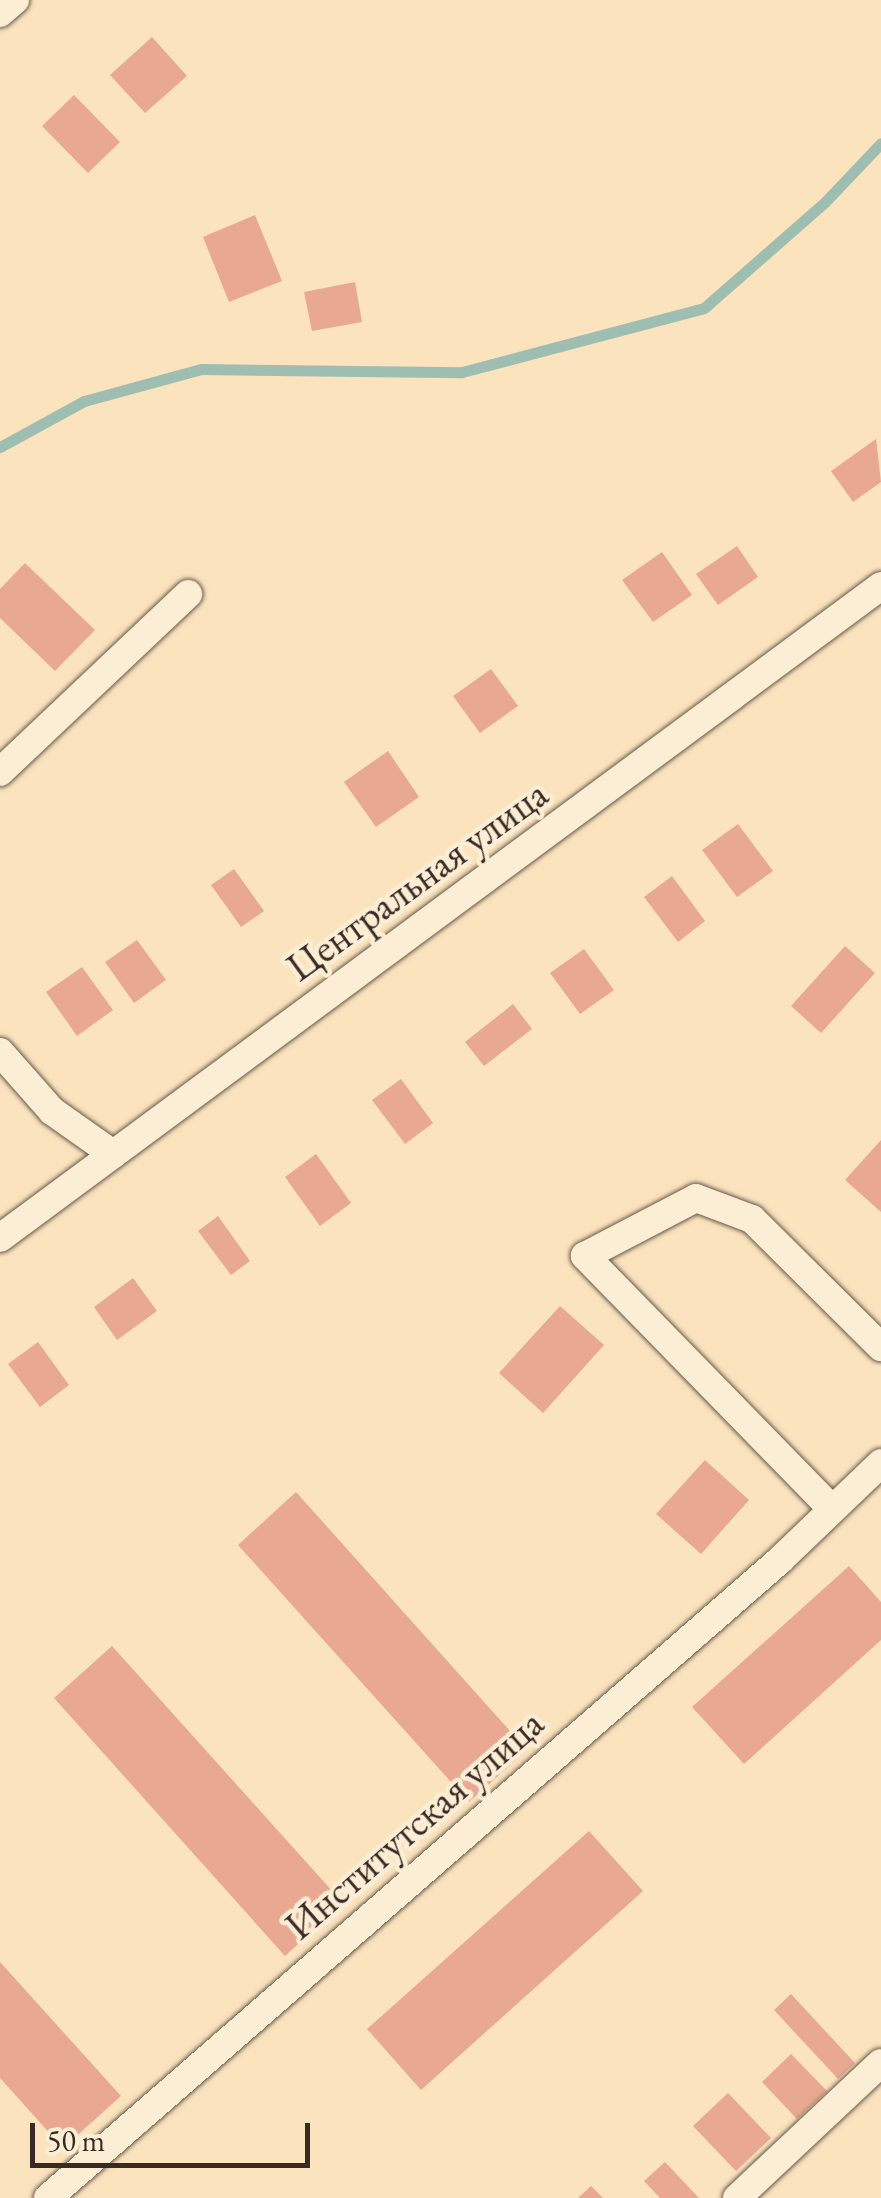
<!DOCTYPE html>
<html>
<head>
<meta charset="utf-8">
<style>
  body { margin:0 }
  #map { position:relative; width:881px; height:2198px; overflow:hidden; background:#fbe3be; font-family:"EB Garamond",serif }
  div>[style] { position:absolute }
  .stream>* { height:11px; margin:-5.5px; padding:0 5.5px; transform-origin:5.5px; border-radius:5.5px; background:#9fbeb2 }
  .building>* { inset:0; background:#e9a892 }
  .roads { filter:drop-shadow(0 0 2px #69584a) drop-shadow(0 0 2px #69584a) }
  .minor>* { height:28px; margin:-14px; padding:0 14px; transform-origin:14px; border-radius:14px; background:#fcedd5 }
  span { translate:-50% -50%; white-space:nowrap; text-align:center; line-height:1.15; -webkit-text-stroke:9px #fcedd5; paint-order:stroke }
  .street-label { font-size:40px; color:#382924 }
  .scale { position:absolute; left:30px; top:2123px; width:280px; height:45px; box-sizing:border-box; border:5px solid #382924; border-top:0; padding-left:12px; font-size:30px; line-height:35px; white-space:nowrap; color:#382924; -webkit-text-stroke:8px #fcedd5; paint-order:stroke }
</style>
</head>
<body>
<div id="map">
  <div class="stream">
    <div style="left:0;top:447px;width:96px;rotate:-28.7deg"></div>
    <div style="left:84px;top:401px;width:121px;rotate:-15.3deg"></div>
    <div style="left:201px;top:369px;width:261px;rotate:0.7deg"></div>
    <div style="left:462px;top:372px;width:250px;rotate:-14.8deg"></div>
    <div style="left:704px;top:308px;width:161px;rotate:-41.2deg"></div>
    <div style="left:825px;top:202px;width:81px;rotate:-46.5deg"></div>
  </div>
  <div class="building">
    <div style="clip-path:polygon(152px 37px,187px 76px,145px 113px,110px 75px)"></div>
    <div style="clip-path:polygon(74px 95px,120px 142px,88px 173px,42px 126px)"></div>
    <div style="clip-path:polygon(255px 215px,282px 281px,229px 302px,203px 237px)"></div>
    <div style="clip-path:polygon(355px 282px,362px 322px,312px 331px,304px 292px)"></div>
    <div style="clip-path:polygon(876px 439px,881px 482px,853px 502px,831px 471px)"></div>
    <div style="clip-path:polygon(737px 546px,758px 577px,718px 605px,696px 574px)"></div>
    <div style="clip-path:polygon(662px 552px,692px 595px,653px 622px,622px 580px)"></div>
    <div style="clip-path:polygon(25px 563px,95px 630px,55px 671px,0 618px,0 589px)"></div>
    <div style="clip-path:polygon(491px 669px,518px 706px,480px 733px,453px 696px)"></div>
    <div style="clip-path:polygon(388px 751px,419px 797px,376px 827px,344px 782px)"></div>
    <div style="clip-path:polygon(738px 824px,773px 871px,737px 897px,702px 850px)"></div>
    <div style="clip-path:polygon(234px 869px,264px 911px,241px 927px,211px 885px)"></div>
    <div style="clip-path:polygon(672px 876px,705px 921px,678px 942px,644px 897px)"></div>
    <div style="clip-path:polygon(137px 940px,166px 980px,134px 1003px,105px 962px)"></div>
    <div style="clip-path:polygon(845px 946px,875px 973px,821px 1033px,791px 1006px)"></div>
    <div style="clip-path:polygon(584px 949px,614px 990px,580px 1014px,550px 973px)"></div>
    <div style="clip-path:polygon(82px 967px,113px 1010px,77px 1036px,46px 992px)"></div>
    <div style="clip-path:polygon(513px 1004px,532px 1029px,484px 1066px,465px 1042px)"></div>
    <div style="clip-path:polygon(401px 1079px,433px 1123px,405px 1144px,372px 1100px)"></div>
    <div style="clip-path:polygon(881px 1140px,881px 1212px,845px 1180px)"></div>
    <div style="clip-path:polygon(316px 1154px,351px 1203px,320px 1226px,285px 1177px)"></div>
    <div style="clip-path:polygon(218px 1216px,250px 1261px,231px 1275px,198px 1231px)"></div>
    <div style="clip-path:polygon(133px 1278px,157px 1311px,117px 1340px,94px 1307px)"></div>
    <div style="clip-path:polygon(560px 1306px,604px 1345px,543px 1413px,499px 1373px)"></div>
    <div style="clip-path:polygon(38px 1342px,69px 1385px,40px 1407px,8px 1364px)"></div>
    <div style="clip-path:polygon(705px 1460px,749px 1500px,701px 1554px,656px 1514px)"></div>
    <div style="clip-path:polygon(296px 1492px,527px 1750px,469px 1802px,238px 1545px)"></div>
    <div style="clip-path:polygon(849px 1566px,881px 1602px,881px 1640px,744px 1764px,692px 1707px)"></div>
    <div style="clip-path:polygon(112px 1646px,343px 1903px,285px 1956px,54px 1698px)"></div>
    <div style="clip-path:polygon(589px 1831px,643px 1891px,421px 2090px,367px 2029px)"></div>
    <div style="clip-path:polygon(0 1962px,121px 2096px,63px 2148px,0 2078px)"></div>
    <div style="clip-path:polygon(791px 1994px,855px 2063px,838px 2079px,774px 2010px)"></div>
    <div style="clip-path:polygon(791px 2054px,827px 2091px,797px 2119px,762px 2082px)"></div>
    <div style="clip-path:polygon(728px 2093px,771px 2138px,736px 2171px,693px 2126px)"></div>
    <div style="clip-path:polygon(665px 2162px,699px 2198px,660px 2198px,644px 2181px)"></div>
    <div style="clip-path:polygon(591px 2186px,603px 2198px,578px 2198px)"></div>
  </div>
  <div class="roads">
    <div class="minor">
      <div style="left:0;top:13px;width:20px;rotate:-41deg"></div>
      <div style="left:0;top:772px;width:259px;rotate:-43.4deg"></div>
      <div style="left:0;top:1052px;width:79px;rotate:48.6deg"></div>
      <div style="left:52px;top:1111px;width:75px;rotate:35.2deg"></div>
      <div style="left:0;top:1238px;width:1096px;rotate:-36.5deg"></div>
      <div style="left:832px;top:1509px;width:354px;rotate:-134.3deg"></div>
      <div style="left:585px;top:1256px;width:125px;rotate:-27.6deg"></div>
      <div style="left:696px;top:1198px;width:60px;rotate:20.6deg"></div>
      <div style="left:752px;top:1219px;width:182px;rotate:44.8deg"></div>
      <div style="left:48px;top:2198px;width:971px;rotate:-41.07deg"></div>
      <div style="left:780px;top:1560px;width:140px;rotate:-43.8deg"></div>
      <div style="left:737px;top:2198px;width:197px;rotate:-43.2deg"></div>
    </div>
  </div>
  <div class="street-label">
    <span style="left:417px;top:880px;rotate:-36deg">Центральная улица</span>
    <span style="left:414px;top:1824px;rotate:-41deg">Институтская улица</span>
  </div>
  <div class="scale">50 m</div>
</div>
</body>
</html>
